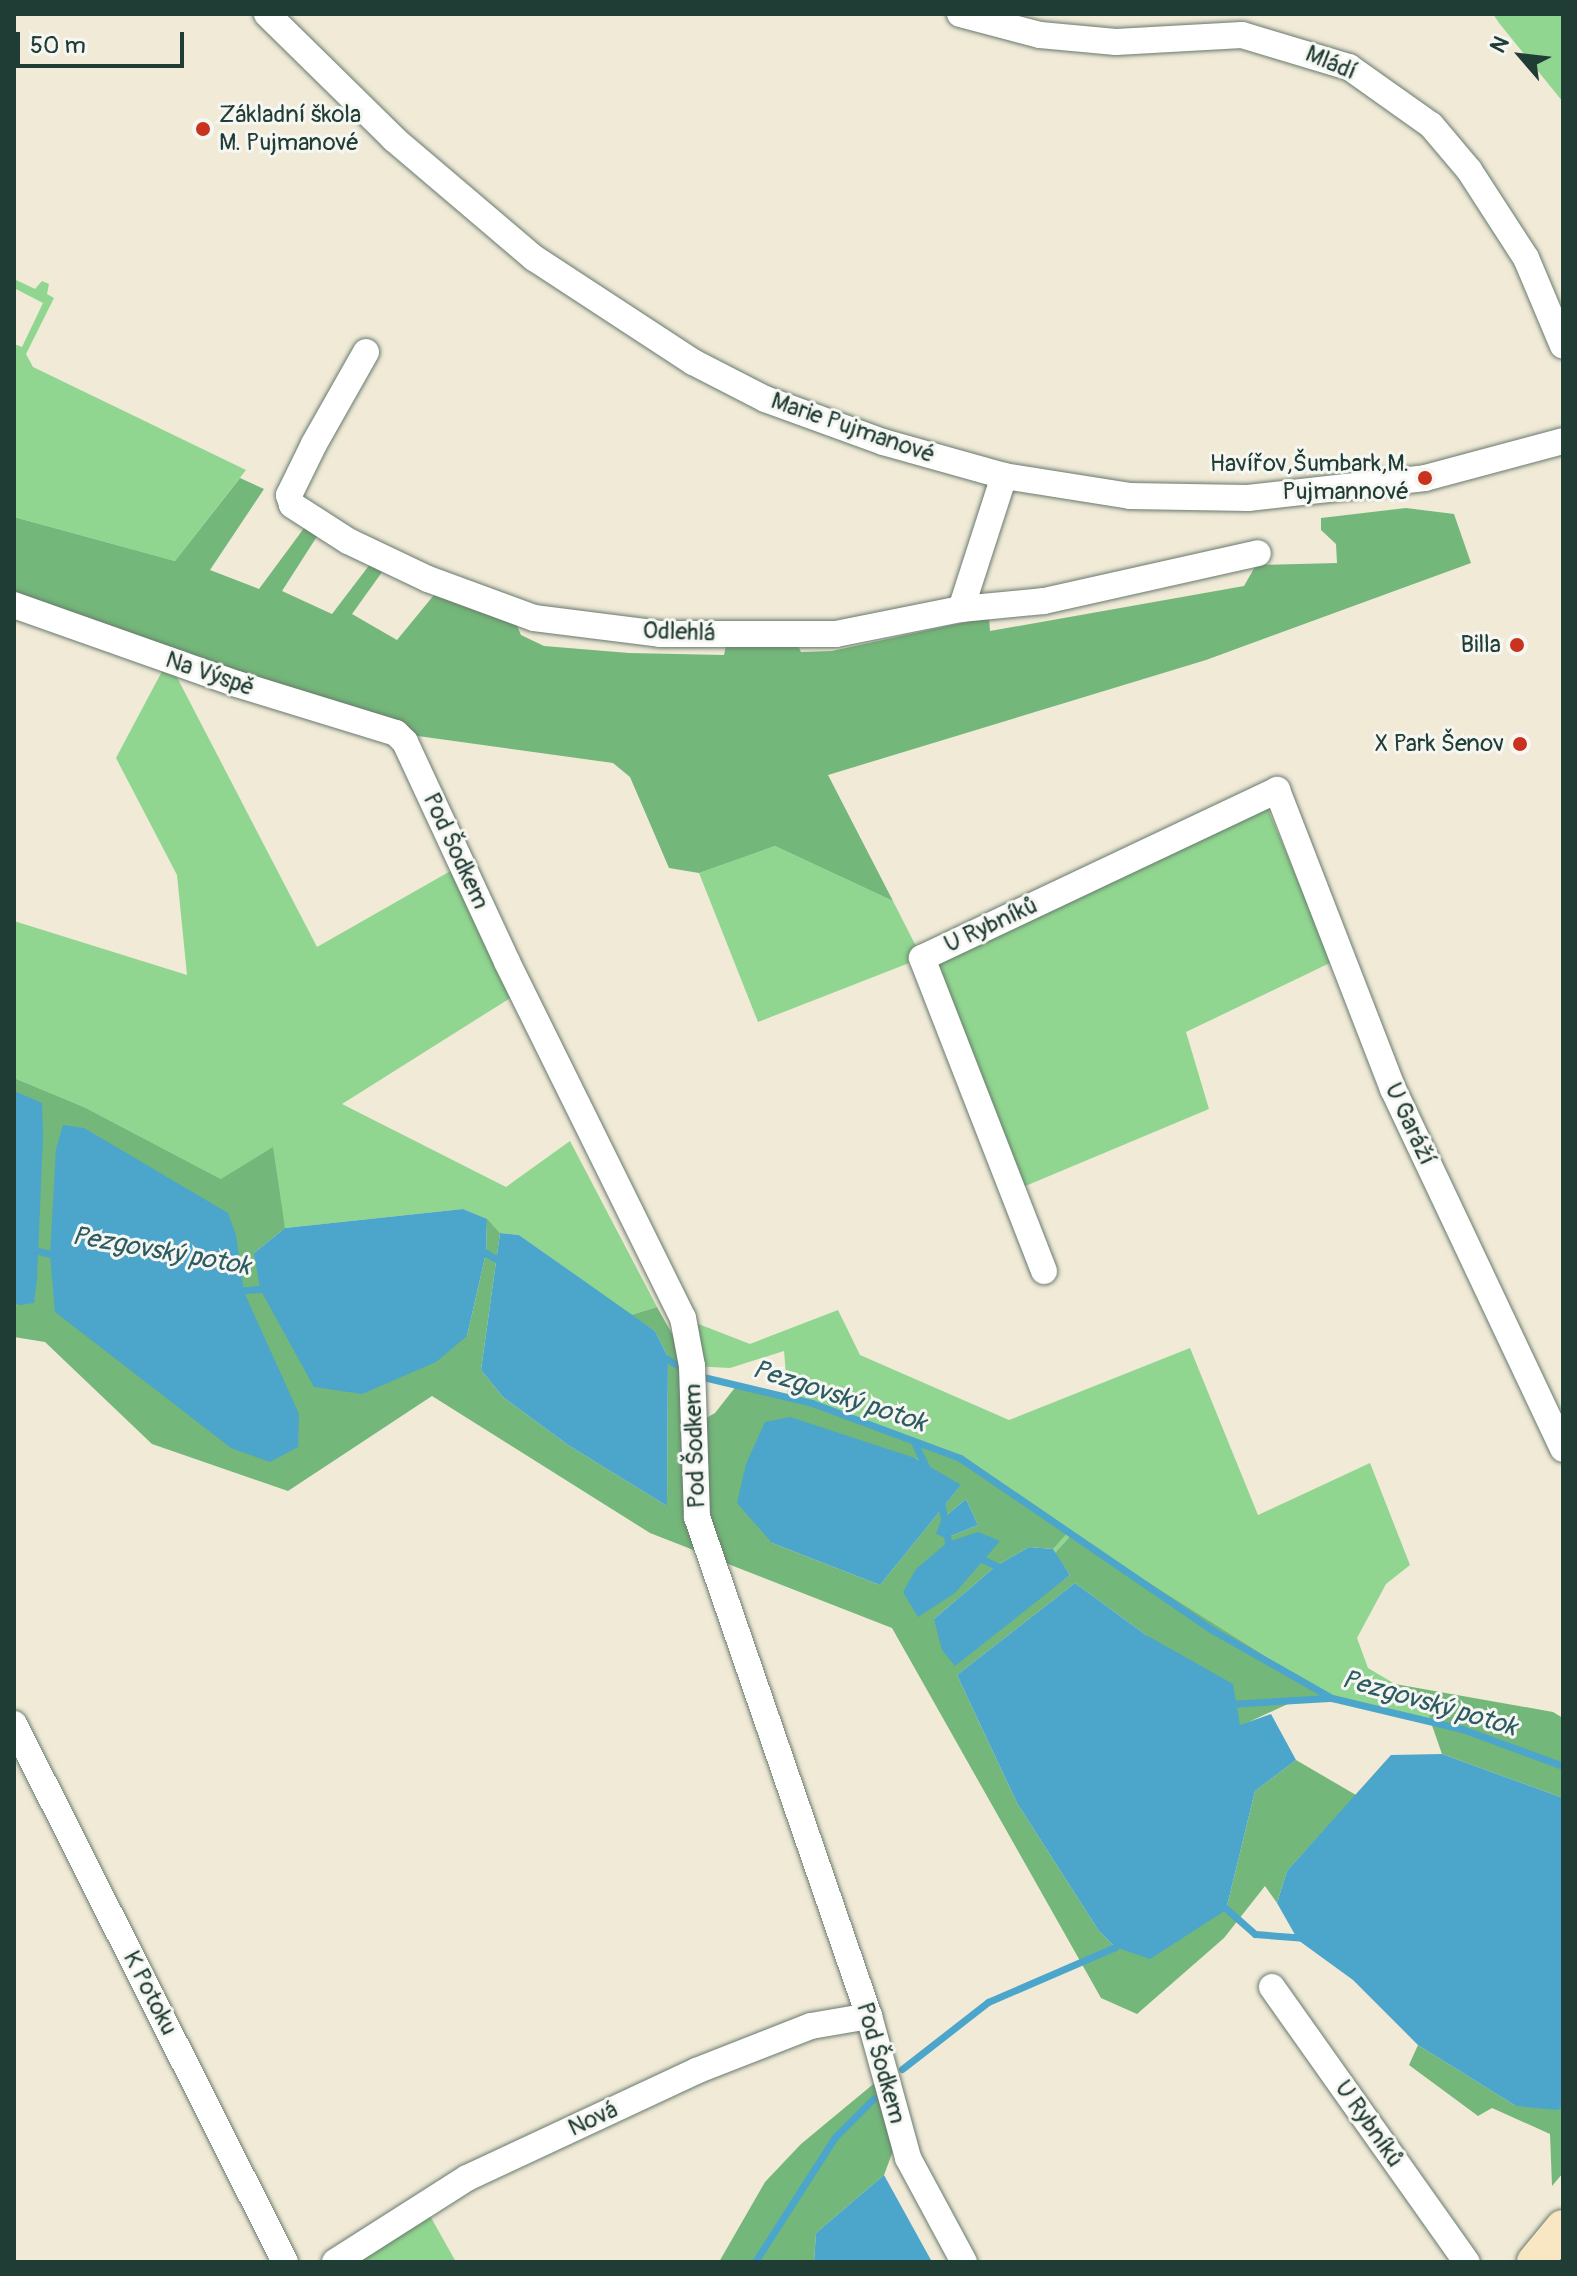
<!DOCTYPE html>
<html>
<head>
<meta charset="utf-8">
<style>
  body { margin:0 }
  #map { position:relative; width:1577px; height:2276px; overflow:hidden; background:#f0ead7; font-family:Pangolin,sans-serif }
  div>[style] { position:absolute }
  .green>* { inset:0; background:#90d690 }
  .forest>* { inset:0; background:#74b77a }
  .water>* { inset:0; background:#4ca5ca }
  .stream>* { height:7px; margin:-3.5px; padding:0 3.5px; transform-origin:3.5px; border-radius:3.5px; background:#4ca5ca }
  .roads { filter:drop-shadow(0 0 2px #687a6d) drop-shadow(0 0 2px #687a6d) }
  .minor>* { height:26px; margin:-13px; padding:0 13px; transform-origin:13px; border-radius:13px; background:#fff }
  .secondary>* { height:36px; margin:-18px; padding:0 18px; transform-origin:18px; border-radius:18px; background:#f9e7c3 }
  .dots>* { width:22px; height:22px; translate:-50% -50%; box-sizing:border-box; border:4px solid #f6f6f2; border-radius:50% }
  span { translate:-50% -50%; white-space:nowrap; text-align:center; line-height:1.15; -webkit-text-stroke:6px #f6f6f2; paint-order:stroke }
  .street-label { font-size:24px; color:#1f3d34 }
  .poi-label { font-size:24px; color:#1f3d34 }
  .left { translate:0 -50%; text-align:left }
  .right { translate:-100% -50%; text-align:right }
  .water-label { font-size:26px; color:#2c5c61; font-style:italic }
  .frame { position:absolute; inset:0; border:16px solid #1f3d34; pointer-events:none }
  .north { position:absolute; left:1481px; top:16px; width:80px; height:80px; -webkit-text-stroke:6px #f6f6f2; paint-order:stroke; rotate:298deg; font-size:22px; font-weight:700; line-height:32px; text-align:center; color:#1f3d34 }
  .north::after { content:''; display:block; margin:auto; width:28px; height:36px; background:#1f3d34; clip-path:polygon(50% 0,100% 100%,50% 72%,0 100%) }
  .scale { position:absolute; left:16px; top:32px; width:168px; height:36px; box-sizing:border-box; border:4px solid #1f3d34; border-top:0; padding-left:10px; font-size:24px; line-height:28px; white-space:nowrap; color:#1f3d34; -webkit-text-stroke:6px #f6f6f2; paint-order:stroke }
</style>
</head>
<body>
<div id="map">
  <div class="green">
    <div style="clip-path:polygon(1493px 14px,1563px 14px,1563px 102px,1499px 23px)"></div>
    <div style="clip-path:polygon(14px 279px,35px 289px,42px 281px,49px 284px,47px 294px,54px 298px,26px 354px,33px 367px,246px 470px,175px 561px,14px 517px,14px 344px,22px 347px,43px 303px,14px 288px)"></div>
    <div style="clip-path:polygon(168px 660px,317px 947px,461px 865px,523px 990px,342px 1104px,506px 1187px,570px 1141px,657px 1307px,631px 1315px,519px 1235px,500px 1233px,486px 1219px,463px 1209px,285px 1228px,279px 1201px,221px 1179px,84px 1107px,14px 1078px,14px 921px,187px 975px,177px 875px,116px 758px)"></div>
    <div style="clip-path:polygon(1267px 807px,1332px 962px,1186px 1032px,1209px 1109px,1023px 1187px,933px 963px)"></div>
    <div style="clip-path:polygon(775px 846px,893px 901px,922px 958px,758px 1022px,699px 873px)"></div>
    <div style="clip-path:polygon(838px 1310px,860px 1355px,1009px 1420px,1190px 1348px,1258px 1515px,1370px 1463px,1410px 1565px,1386px 1584px,1357px 1638px,1368px 1668px,1395px 1684px,1428px 1714px,1430px 1722px,1332px 1698px,1072px 1534px,1055px 1553px,1053px 1549px,1067px 1531px,960px 1458px,788px 1397px,784px 1351px,730px 1368px,692px 1366px,683px 1318px,750px 1344px)"></div>
    <div style="clip-path:polygon(429px 2214px,456px 2262px,353px 2262px)"></div>
  </div>
  <div class="forest">
    <div style="clip-path:polygon(240px 478px,264px 489px,210px 570px,259px 589px,310px 520px,323px 527px,282px 591px,332px 614px,377px 555px,390px 561px,352px 614px,397px 640px,434px 595px,515px 621px,521px 635px,544px 646px,629px 653px,724px 655px,727px 640px,794px 637px,801px 652px,832px 651px,989px 617px,990px 631px,1244px 586px,1256px 565px,1337px 563px,1336px 544px,1321px 530px,1321px 518px,1406px 508px,1454px 514px,1471px 563px,1206px 660px,828px 775px,893px 901px,775px 846px,699px 873px,669px 868px,630px 777px,613px 763px,396px 733px,14px 605px,14px 517px,175px 561px)"></div>
    <div style="clip-path:polygon(14px 1078px,84px 1107px,221px 1179px,273px 1147px,285px 1228px,254px 1253px,467px 1336px,486px 1253px,487px 1219px,500px 1233px,481px 1370px,503px 1397px,568px 1445px,667px 1506px,668px 1357px,655px 1331px,631px 1315px,657px 1307px,680px 1348px,696px 1551px,650px 1533px,432px 1396px,288px 1491px,152px 1444px,45px 1342px,14px 1337px)"></div>
    <div style="clip-path:polygon(evenodd,737px 1385px,812px 1403px,960px 1458px,1068px 1532px,1053px 1549px,1029px 1547px,996px 1566px,934px 1619px,1011px 1619px,1070px 1575px,1055px 1553px,1072px 1534px,1332px 1698px,1290px 1703px,1240px 1726px,1146px 1635px,1075px 1583px,957px 1675px,1017px 1803px,1099px 1931px,1115px 1947px,1226px 1910px,1255px 1791px,1296px 1760px,1356px 1795px,1287px 1871px,1277px 1903px,1265px 1886px,1224px 1938px,1137px 2014px,1101px 1998px,892px 1628px,710px 1557px,694px 1425px,715px 1413px,737px 1385px,915px 1458px,960px 1486px,880px 1585px,772px 1543px,915px 1458px,737px 1385px,966px 1499px,978px 1525px,946px 1538px,941px 1520px,966px 1499px)"></div>
    <div style="clip-path:polygon(1395px 1684px,1553px 1712px,1563px 1718px,1563px 1798px,1442px 1754px,1428px 1714px)"></div>
    <div style="clip-path:polygon(1418px 2045px,1516px 2106px,1563px 2107px,1563px 2173px,1552px 2186px,1550px 2134px,1492px 2108px,1478px 2116px,1409px 2065px)"></div>
    <div style="clip-path:polygon(877px 2081px,893px 2151px,884px 2175px,816px 2233px,814px 2262px,719px 2262px,765px 2182px,801px 2144px)"></div>
  </div>
  <div class="water">
    <div style="clip-path:polygon(14px 1091px,42px 1103px,43px 1136px,37px 1279px,34px 1303px,20px 1305px,14px 1303px)"></div>
    <div style="clip-path:polygon(63px 1125px,84px 1128px,228px 1213px,236px 1235px,244px 1292px,299px 1414px,298px 1447px,270px 1462px,231px 1448px,55px 1312px,50px 1255px,56px 1149px)"></div>
    <div style="clip-path:polygon(463px 1209px,487px 1219px,486px 1253px,467px 1336px,436px 1362px,362px 1394px,314px 1387px,260px 1289px,254px 1253px,285px 1228px)"></div>
    <div style="clip-path:polygon(500px 1233px,519px 1235px,655px 1331px,668px 1357px,667px 1506px,568px 1445px,503px 1397px,481px 1370px)"></div>
    <div style="clip-path:polygon(790px 1417px,915px 1458px,961px 1485px,880px 1585px,772px 1543px,737px 1503px,746px 1464px,765px 1422px)"></div>
    <div style="clip-path:polygon(966px 1499px,978px 1525px,946px 1538px,936px 1534px,941px 1520px)"></div>
    <div style="clip-path:polygon(978px 1532px,1000px 1541px,955px 1593px,918px 1617px,903px 1592px,916px 1569px,948px 1542px)"></div>
    <div style="clip-path:polygon(1029px 1547px,1053px 1549px,1070px 1575px,955px 1666px,942px 1650px,934px 1619px,996px 1566px)"></div>
    <div style="clip-path:polygon(1075px 1583px,1146px 1635px,1233px 1684px,1240px 1725px,1271px 1714px,1296px 1760px,1255px 1791px,1226px 1910px,1150px 1959px,1115px 1947px,1099px 1931px,1017px 1803px,957px 1675px)"></div>
    <div style="clip-path:polygon(1442px 1754px,1563px 1798px,1563px 2107px,1557px 2110px,1516px 2106px,1418px 2045px,1353px 1980px,1298px 1940px,1277px 1903px,1287px 1871px,1391px 1755px)"></div>
    <div style="clip-path:polygon(884px 2175px,932px 2262px,814px 2262px,816px 2233px)"></div>
  </div>
  <div class="stream">
    <div style="left:14px;top:1245px;width:45px;rotate:14deg"></div>
    <div style="left:476px;top:1255px;width:10px;rotate:-11deg"></div>
    <div style="left:486px;top:1253px;width:17px;rotate:31deg"></div>
    <div style="left:235px;top:1291px;width:32px;rotate:-5deg"></div>
    <div style="left:660px;top:1355px;width:28px;rotate:30deg"></div>
    <div style="left:699px;top:1376px;width:116px;rotate:13.4deg"></div>
    <div style="left:812px;top:1403px;width:158px;rotate:20.4deg"></div>
    <div style="left:960px;top:1458px;width:307px;rotate:34.3deg"></div>
    <div style="left:1214px;top:1631px;width:136px;rotate:29.6deg"></div>
    <div style="left:1332px;top:1698px;width:134px;rotate:13.4deg"></div>
    <div style="left:1462px;top:1729px;width:108px;rotate:20.1deg"></div>
    <div style="left:915px;top:1444px;width:30px;rotate:64deg"></div>
    <div style="left:940px;top:1496px;width:47px;rotate:80.1deg"></div>
    <div style="left:948px;top:1542px;width:9px;rotate:27deg"></div>
    <div style="left:978px;top:1557px;width:28px;rotate:26deg"></div>
    <div style="left:1230px;top:1704px;width:99px;rotate:-3.5deg"></div>
    <div style="left:1222px;top:1905px;width:44px;rotate:41.3deg"></div>
    <div style="left:1255px;top:1934px;width:51px;rotate:4.5deg"></div>
    <div style="left:902px;top:2069px;width:109px;rotate:-37.9deg"></div>
    <div style="left:988px;top:2002px;width:138px;rotate:-23.4deg"></div>
    <div style="left:1115px;top:1947px;width:7px;rotate:-63deg"></div>
    <div style="left:755px;top:2262px;width:148px;rotate:-57.4deg"></div>
    <div style="left:835px;top:2137px;width:55px;rotate:-45deg"></div>
  </div>
  <div class="roads">
    <div class="minor">
      <div style="left:267px;top:14px;width:178px;rotate:44.5deg"></div>
      <div style="left:394px;top:139px;width:184px;rotate:40.4deg"></div>
      <div style="left:534px;top:258px;width:190px;rotate:33.2deg"></div>
      <div style="left:693px;top:362px;width:81px;rotate:27.2deg"></div>
      <div style="left:765px;top:399px;width:126px;rotate:20deg"></div>
      <div style="left:883px;top:442px;width:126px;rotate:15.7deg"></div>
      <div style="left:1004px;top:476px;width:128px;rotate:9deg"></div>
      <div style="left:1130px;top:496px;width:118px;rotate:1deg"></div>
      <div style="left:1248px;top:498px;width:178px;rotate:-6.4deg"></div>
      <div style="left:1425px;top:478px;width:143px;rotate:-15deg"></div>
      <div style="left:960px;top:14px;width:83px;rotate:14.7deg"></div>
      <div style="left:1040px;top:35px;width:76px;rotate:5.3deg"></div>
      <div style="left:1116px;top:42px;width:126px;rotate:-3.2deg"></div>
      <div style="left:1242px;top:35px;width:112px;rotate:16.7deg"></div>
      <div style="left:1349px;top:67px;width:100px;rotate:35.3deg"></div>
      <div style="left:1431px;top:125px;width:59px;rotate:49.8deg"></div>
      <div style="left:1469px;top:170px;width:105px;rotate:57.1deg"></div>
      <div style="left:1526px;top:258px;width:95px;rotate:67.2deg"></div>
      <div style="left:366px;top:352px;width:106px;rotate:119.5deg"></div>
      <div style="left:314px;top:444px;width:57px;rotate:116.1deg"></div>
      <div style="left:289px;top:495px;width:10px;rotate:73deg"></div>
      <div style="left:292px;top:505px;width:67px;rotate:32.7deg"></div>
      <div style="left:348px;top:541px;width:89px;rotate:25.4deg"></div>
      <div style="left:428px;top:579px;width:113px;rotate:20.2deg"></div>
      <div style="left:534px;top:618px;width:127px;rotate:7.2deg"></div>
      <div style="left:660px;top:634px;width:176px"></div>
      <div style="left:836px;top:634px;width:127px;rotate:-11.3deg"></div>
      <div style="left:961px;top:609px;width:83px;rotate:-5.5deg"></div>
      <div style="left:1044px;top:601px;width:219px;rotate:-12.6deg"></div>
      <div style="left:14px;top:605px;width:237px;rotate:19.5deg"></div>
      <div style="left:237px;top:684px;width:166px;rotate:17.1deg"></div>
      <div style="left:396px;top:733px;width:13px;rotate:45deg"></div>
      <div style="left:405px;top:742px;width:242px;rotate:65.1deg"></div>
      <div style="left:507px;top:962px;width:397px;rotate:63.7deg"></div>
      <div style="left:683px;top:1318px;width:49px;rotate:79.4deg"></div>
      <div style="left:692px;top:1366px;width:151px;rotate:88.1deg"></div>
      <div style="left:697px;top:1517px;width:528px;rotate:70.98deg"></div>
      <div style="left:869px;top:2016px;width:147px;rotate:74.6deg"></div>
      <div style="left:908px;top:2158px;width:118px;rotate:61.7deg"></div>
      <div style="left:961px;top:609px;width:140px;rotate:-72.1deg"></div>
      <div style="left:1044px;top:1271px;width:336px;rotate:-111.3deg"></div>
      <div style="left:922px;top:958px;width:393px;rotate:-25.3deg"></div>
      <div style="left:1277px;top:790px;width:321px;rotate:68.8deg"></div>
      <div style="left:1393px;top:1089px;width:398px;rotate:64.7deg"></div>
      <div style="left:14px;top:1724px;width:602px;rotate:63.26deg"></div>
      <div style="left:1272px;top:1987px;width:337px;rotate:54.7deg"></div>
      <div style="left:335px;top:2262px;width:156px;rotate:-32.5deg"></div>
      <div style="left:467px;top:2178px;width:253px;rotate:-25deg"></div>
      <div style="left:696px;top:2071px;width:123px;rotate:-21.4deg"></div>
      <div style="left:811px;top:2026px;width:59px;rotate:-9.8deg"></div>
    </div>
    <div class="secondary">
      <div style="left:1535px;top:2262px;width:44px;rotate:-50.5deg"></div>
    </div>
  </div>
  <div class="dots">
    <div style="left:203px;top:129px;background:#c8321e"></div>
    <div style="left:1425px;top:478px;background:#c8321e"></div>
    <div style="left:1517px;top:645px;background:#c8321e"></div>
    <div style="left:1520px;top:744px;background:#c8321e"></div>
  </div>
  <div class="street-label">
    <span style="left:1331px;top:63px;rotate:23deg">Mládí</span>
    <span style="left:853px;top:428px;rotate:19deg">Marie Pujmanové</span>
    <span style="left:679px;top:632px;rotate:2deg">Odlehlá</span>
    <span style="left:210px;top:674px;rotate:19deg">Na Výspě</span>
    <span style="left:456px;top:851px;rotate:65deg">Pod Šodkem</span>
    <span style="left:991px;top:925px;rotate:-25deg">U Rybníků</span>
    <span style="left:1410px;top:1124px;rotate:65deg">U Garáží</span>
    <span style="left:695px;top:1446px;rotate:-92deg">Pod Šodkem</span>
    <span style="left:150px;top:1993px;rotate:63deg">K Potoku</span>
    <span style="left:881px;top:2063px;rotate:74deg">Pod Šodkem</span>
    <span style="left:593px;top:2119px;rotate:-25deg">Nová</span>
    <span style="left:1369px;top:2124px;rotate:55deg">U Rybníků</span>
  </div>
  <div class="poi-label">
    <span class="left" style="left:219px;top:129px">Základní škola<br>M. Pujmanové</span>
    <span class="right" style="left:1409px;top:478px">Havířov,Šumbark,M.<br>Pujmannové</span>
    <span class="right" style="left:1501px;top:645px">Billa</span>
    <span class="right" style="left:1504px;top:744px">X Park Šenov</span>
  </div>
  <div class="water-label">
    <span style="left:161px;top:1252px;rotate:10deg">Pezgovský potok</span>
    <span style="left:839px;top:1397px;rotate:18deg">Pezgovský potok</span>
    <span style="left:1429px;top:1704px;rotate:16deg">Pezgovský potok</span>
  </div>
  <div class="frame"></div>
  <div class="north">N</div>
  <div class="scale">50 m</div>
</div>
</body>
</html>
